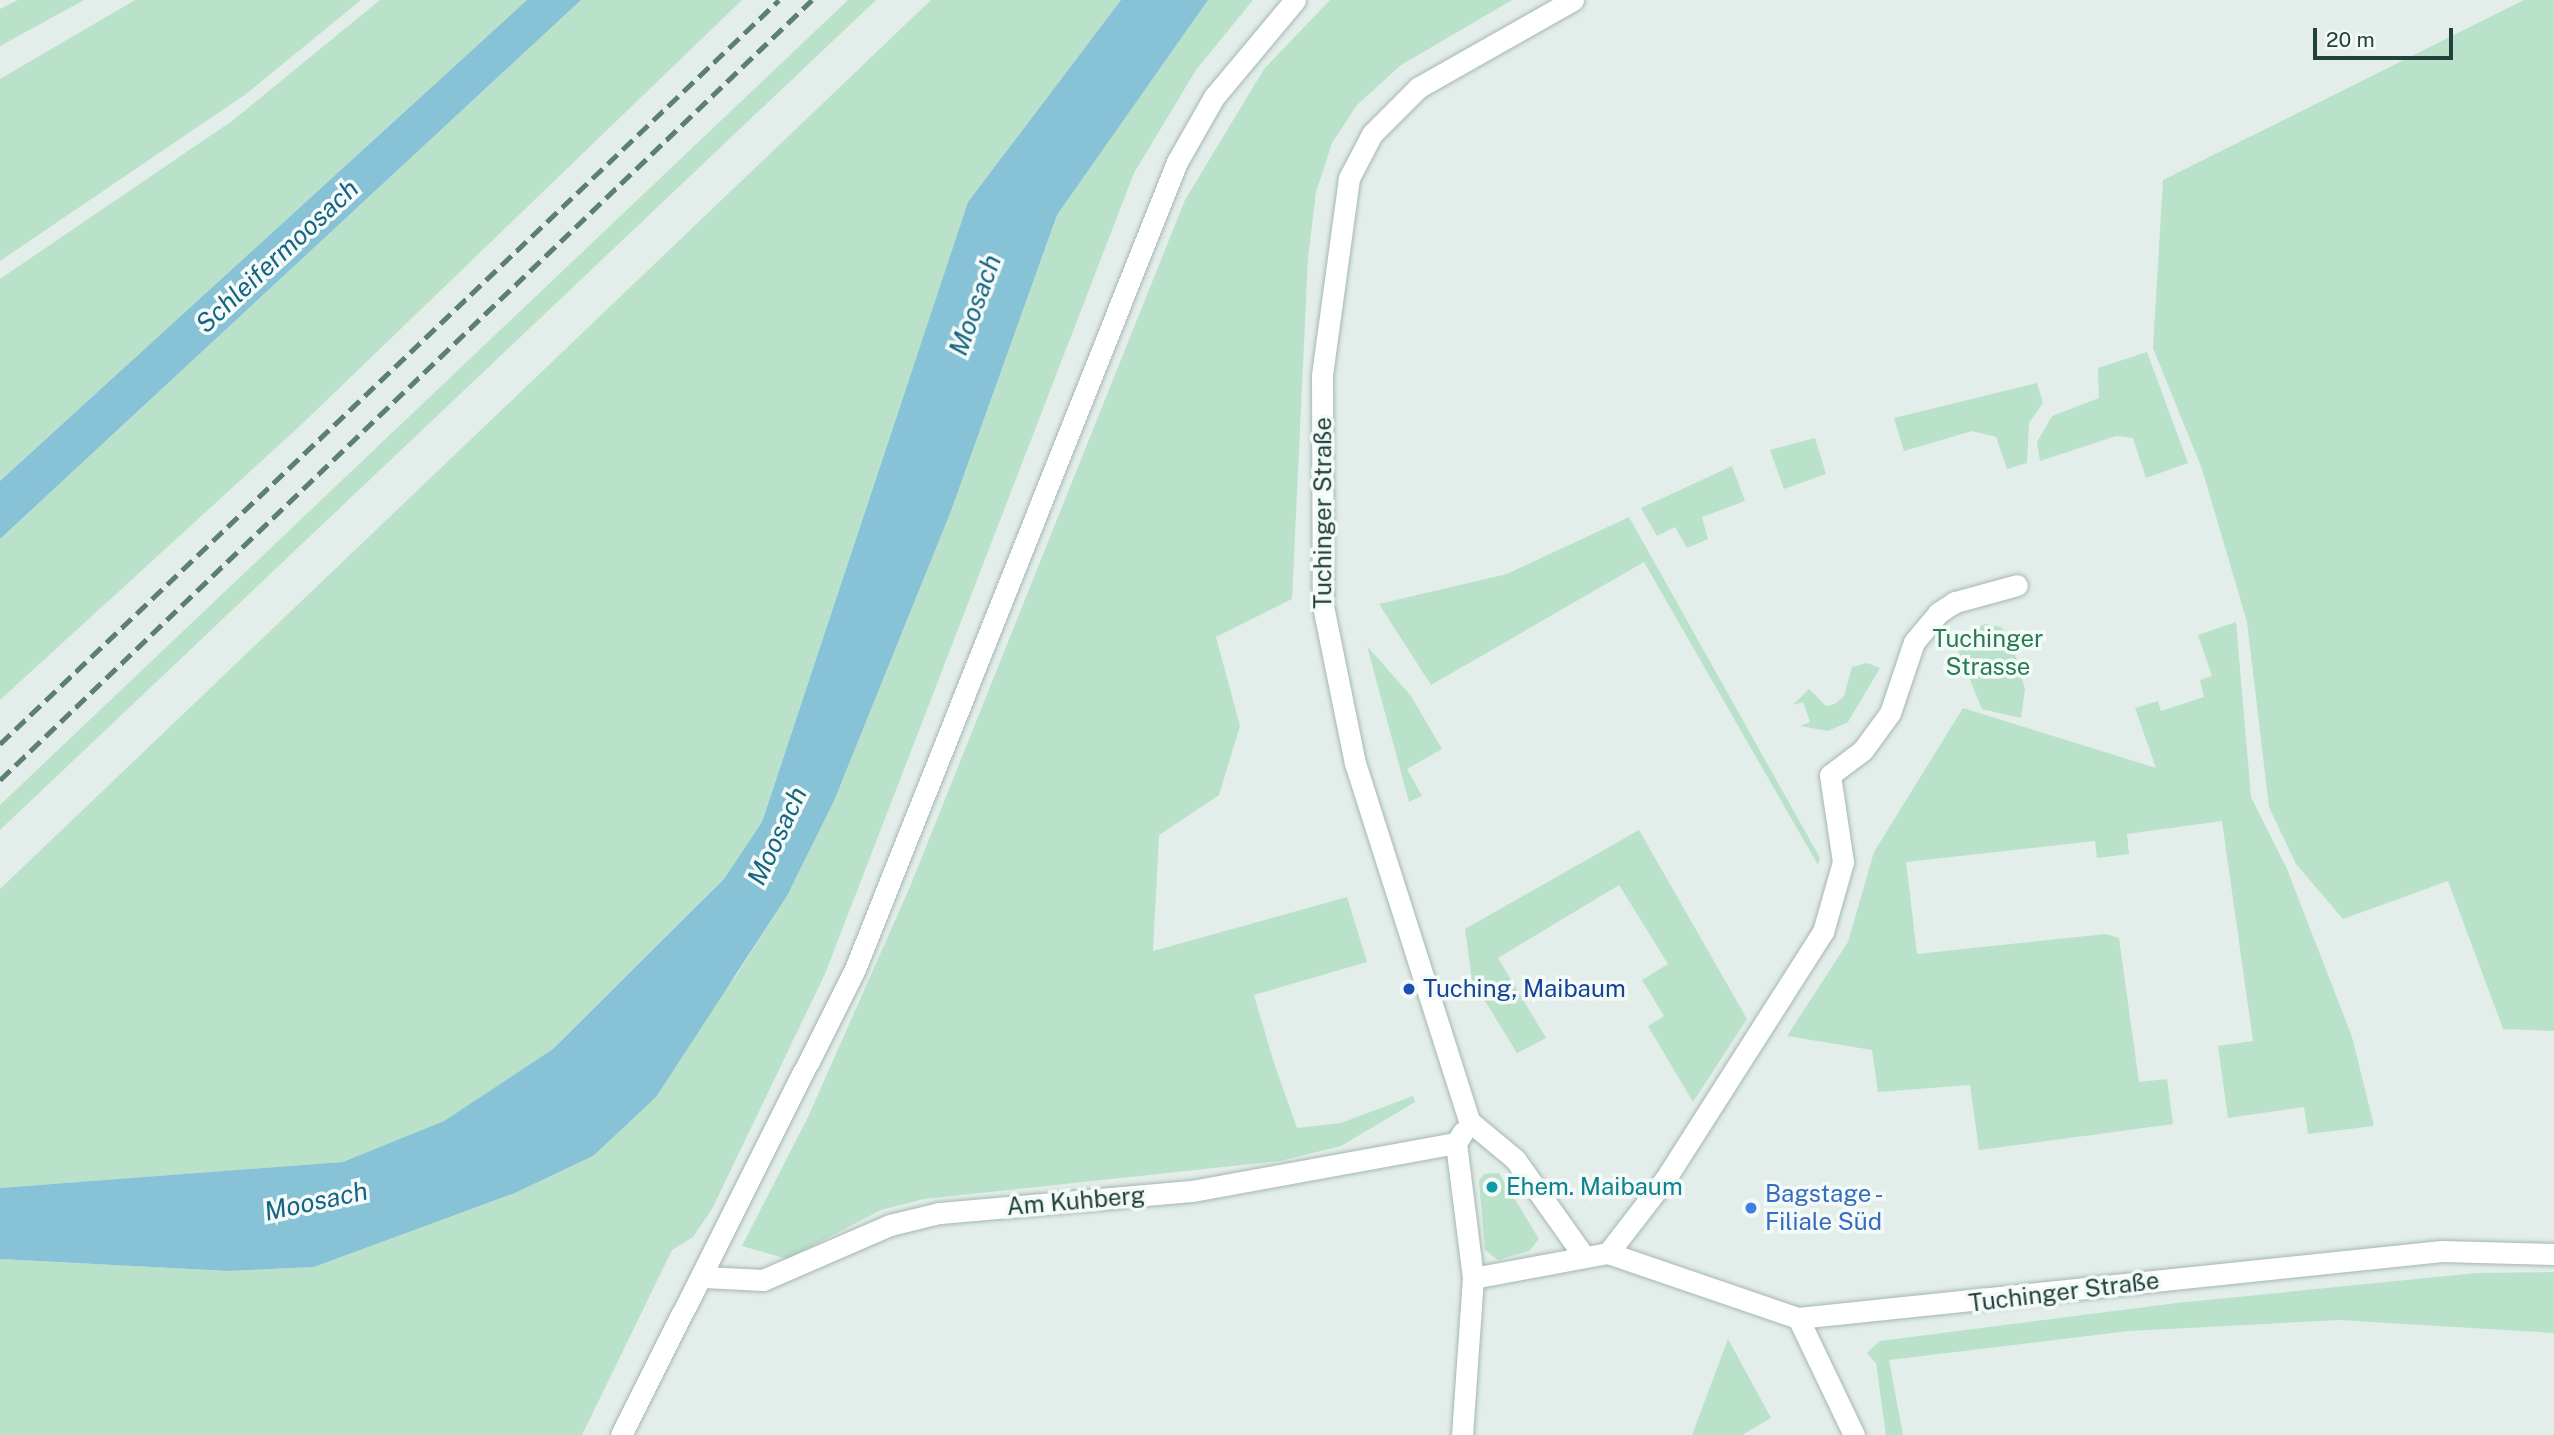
<!DOCTYPE html>
<html>
<head>
<meta charset="utf-8">
<style>
  body { margin:0 }
  #map { position:relative; width:2554px; height:1435px; overflow:hidden; background:#e3eeea; font-family:"Public Sans",sans-serif }
  div>[style] { position:absolute }
  .green>* { inset:0; background:#bae1c9 }
  .water>* { inset:0; background:#87c2d7 }
  .roads { filter:drop-shadow(0 0 2px #a5b7b2) drop-shadow(0 0 2px #a5b7b2) }
  .street>* { height:21px; margin:-10.5px; padding:0 10.5px; transform-origin:10.5px; border-radius:10.5px; background:#fff }
  .secondary>* { height:21px; margin:-10.5px; padding:0 10.5px; transform-origin:10.5px; border-radius:10.5px; background:#fff }
  .rail>* { height:5px; margin-top:-2.5px; transform-origin:0; background:repeating-linear-gradient(90deg,#5c7d78 0 14px,transparent 0 21px) }
  .dots>* { width:19px; height:19px; translate:-50% -50%; box-sizing:border-box; border:4px solid #f4faf8; border-radius:50% }
  span { translate:-50% -50%; white-space:nowrap; text-align:center; line-height:1.15; -webkit-text-stroke:7px #f4faf8; paint-order:stroke }
  .street-label { font-size:24px; color:#21413c }
  .park-label { font-size:24px; color:#277c52 }
  .transit-label { font-size:24px; color:#164399 }
  .left { translate:0 -50%; text-align:left }
  .culture-label { font-size:24px; color:#0d838f }
  .shop-label { font-size:24px; color:#366cbe }
  .water-label { font-size:26px; color:#156483; font-style:italic }
  .scale { position:absolute; left:2313px; top:28px; width:140px; height:32px; box-sizing:border-box; border:4px solid #21413c; border-top:0; padding-left:9px; font-size:21px; line-height:24px; white-space:nowrap; color:#21413c; -webkit-text-stroke:5px #f4faf8; paint-order:stroke }
</style>
</head>
<body>
<div id="map">
  <div class="green">
    <div style="clip-path:polygon(18px 0,84px 0,0 46px,0 9px)"></div>
    <div style="clip-path:polygon(135px 0,361px 0,246px 94px,0 261px,0 79px)"></div>
    <div style="clip-path:polygon(380px 0,527px 0,0 481px,0 279px,232px 121px)"></div>
    <div style="clip-path:polygon(581px 0,742px 0,302px 424px,0 700px,0 539px)"></div>
    <div style="clip-path:polygon(848px 0,876px 0,0 830px,0 805px)"></div>
    <div style="clip-path:polygon(931px 0,1121px 0,968px 202px,762px 822px,724px 879px,553px 1049px,444px 1121px,344px 1162px,0 1188px,0 889px)"></div>
    <div style="clip-path:polygon(1208px 0,1253px 0,1196px 70px,1134px 173px,825px 974px,712px 1209px,693px 1237px,672px 1250px,582px 1435px,0 1435px,0 1259px,228px 1271px,314px 1267px,515px 1193px,593px 1156px,736px 976px,787px 896px,834px 801px,951px 511px,1057px 215px)"></div>
    <div style="clip-path:polygon(1330px 0,1512px 0,1401px 65px,1357px 105px,1332px 143px,1316px 192px,1308px 258px,1292px 599px,1216px 637px,1240px 726px,1219px 795px,1159px 835px,1153px 951px,1347px 897px,1367px 962px,1254px 995px,1274px 1063px,1297px 1128px,1341px 1123px,1413px 1096px,1415px 1102px,1341px 1146px,1280px 1161px,924px 1199px,881px 1210px,787px 1259px,742px 1246px,808px 1117px,909px 889px,1185px 200px,1264px 69px)"></div>
    <div style="clip-path:polygon(2524px 0,2554px 0,2554px 1031px,2503px 1029px,2448px 881px,2343px 919px,2296px 864px,2269px 807px,2247px 622px,2202px 469px,2153px 348px,2163px 180px)"></div>
    <div style="clip-path:polygon(2147px 352px,2188px 463px,2146px 478px,2133px 438px,2116px 436px,2040px 461px,2037px 442px,2052px 416px,2099px 398px,2098px 368px)"></div>
    <div style="clip-path:polygon(2037px 383px,2043px 403px,2029px 423px,2027px 463px,2007px 469px,1996px 437px,1972px 431px,1904px 451px,1894px 418px)"></div>
    <div style="clip-path:polygon(1815px 438px,1826px 474px,1784px 489px,1770px 450px)"></div>
    <div style="clip-path:polygon(1732px 466px,1745px 501px,1702px 517px,1708px 539px,1687px 548px,1675px 527px,1657px 536px,1641px 508px)"></div>
    <div style="clip-path:polygon(1629px 517px,1820px 858px,1818px 865px,1644px 562px,1431px 685px,1379px 604px,1507px 574px)"></div>
    <div style="clip-path:polygon(2236px 622px,2251px 797px,2287px 869px,2352px 1037px,2374px 1126px,2308px 1134px,2304px 1107px,2228px 1118px,2218px 1046px,2253px 1041px,2222px 821px,2127px 834px,2129px 854px,2097px 858px,2095px 841px,1906px 862px,1917px 954px,2106px 934px,2119px 938px,2139px 1082px,2167px 1079px,2173px 1124px,1979px 1150px,1970px 1085px,1878px 1092px,1872px 1050px,1787px 1036px,1848px 942px,1874px 852px,1963px 708px,2156px 768px,2135px 708px,2158px 701px,2161px 711px,2204px 697px,2200px 680px,2212px 676px,2198px 635px)"></div>
    <div style="clip-path:polygon(1985px 624px,2001px 627px,2011px 641px,2025px 689px,2021px 718px,1982px 709px,1968px 675px,1957px 648px,1969px 632px)"></div>
    <div style="clip-path:polygon(1367px 646px,1411px 696px,1442px 749px,1407px 769px,1422px 796px,1409px 802px)"></div>
    <div style="clip-path:polygon(1867px 663px,1880px 668px,1848px 722px,1828px 731px,1800px 726px,1810px 722px,1803px 702px,1793px 705px,1809px 689px,1826px 706px,1835px 704px,1844px 696px,1852px 667px)"></div>
    <div style="clip-path:polygon(1639px 830px,1747px 1019px,1693px 1102px,1648px 1026px,1664px 1016px,1642px 980px,1668px 964px,1619px 885px,1498px 958px,1546px 1038px,1517px 1053px,1472px 980px,1465px 929px)"></div>
    <div style="clip-path:polygon(1499px 1173px,1539px 1239px,1529px 1251px,1498px 1260px,1485px 1250px,1479px 1181px,1484px 1174px)"></div>
    <div style="clip-path:polygon(2554px 1272px,2554px 1333px,2339px 1320px,2129px 1331px,1889px 1360px,1903px 1435px,1886px 1435px,1876px 1363px,1867px 1353px,1880px 1341px,2177px 1303px,2477px 1273px)"></div>
    <div style="clip-path:polygon(1728px 1339px,1771px 1418px,1742px 1435px,1692px 1435px)"></div>
  </div>
  <div class="water">
    <div style="clip-path:polygon(527px 0,581px 0,0 539px,0 481px)"></div>
    <div style="clip-path:polygon(1121px 0,1208px 0,1057px 215px,951px 511px,834px 801px,787px 896px,656px 1097px,593px 1156px,515px 1193px,314px 1267px,228px 1271px,0 1259px,0 1188px,343px 1162px,444px 1121px,553px 1049px,724px 879px,762px 822px,968px 202px)"></div>
  </div>
  <div class="roads">
    <div class="street">
      <div style="left:1573px;top:0;width:177px;rotate:150.5deg"></div>
      <div style="left:1419px;top:87px;width:66px;rotate:135deg"></div>
      <div style="left:1372px;top:134px;width:50px;rotate:117.6deg"></div>
      <div style="left:1349px;top:178px;width:199px;rotate:97.8deg"></div>
      <div style="left:1322px;top:375px;width:231px;rotate:89.8deg"></div>
      <div style="left:1323px;top:606px;width:160px;rotate:78.5deg"></div>
      <div style="left:1355px;top:763px;width:376px;rotate:72.3deg"></div>
      <div style="left:1469px;top:1121px;width:60px;rotate:39.6deg"></div>
      <div style="left:1515px;top:1159px;width:118px;rotate:54.7deg"></div>
      <div style="left:1608px;top:1253px;width:95px;rotate:-52.3deg"></div>
      <div style="left:1666px;top:1178px;width:292px;rotate:-57.5deg"></div>
      <div style="left:1823px;top:932px;width:73px;rotate:-74.1deg"></div>
      <div style="left:1843px;top:862px;width:88px;rotate:-98.5deg"></div>
      <div style="left:1830px;top:775px;width:41px;rotate:-37.1deg"></div>
      <div style="left:1863px;top:750px;width:46px;rotate:-53.9deg"></div>
      <div style="left:1890px;top:713px;width:75px;rotate:-71.3deg"></div>
      <div style="left:1914px;top:642px;width:38px;rotate:-50deg"></div>
      <div style="left:1938px;top:613px;width:20px;rotate:-33deg"></div>
      <div style="left:1955px;top:602px;width:64px;rotate:-15.3deg"></div>
      <div style="left:704px;top:1277px;width:59px;rotate:2.9deg"></div>
      <div style="left:763px;top:1280px;width:138px;rotate:-23.4deg"></div>
      <div style="left:890px;top:1225px;width:50px;rotate:-13.8deg"></div>
      <div style="left:939px;top:1213px;width:254px;rotate:-5deg"></div>
      <div style="left:1192px;top:1191px;width:268px;rotate:-10.3deg"></div>
      <div style="left:1473px;top:1278px;width:137px;rotate:-10.5deg"></div>
      <div style="left:1608px;top:1253px;width:201px;rotate:18.9deg"></div>
      <div style="left:1798px;top:1318px;width:647px;rotate:-5.94deg"></div>
      <div style="left:2442px;top:1251px;width:112px;rotate:1.5deg"></div>
      <div style="left:1798px;top:1318px;width:130px;rotate:64.4deg"></div>
      <div style="left:1462px;top:1435px;width:157px;rotate:-86deg"></div>
      <div style="left:1473px;top:1278px;width:136px;rotate:-97.2deg"></div>
      <div style="left:1456px;top:1143px;width:13px;rotate:-58deg"></div>
    </div>
    <div class="secondary">
      <div style="left:621px;top:1435px;width:521px;rotate:-63.34deg"></div>
      <div style="left:855px;top:969px;width:869px;rotate:-68.25deg"></div>
      <div style="left:1177px;top:162px;width:75px;rotate:-60.4deg"></div>
      <div style="left:1214px;top:97px;width:126px;rotate:-50.1deg"></div>
    </div>
  </div>
  <div class="rail">
    <div style="left:0;top:744px;width:1077px;rotate:-43.68deg"></div>
    <div style="left:0;top:780px;width:1126px;rotate:-43.85deg"></div>
  </div>
  <div class="dots">
    <div style="left:1409px;top:989px;background:#1a4fb4"></div>
    <div style="left:1492px;top:1187px;background:#0f9aa8"></div>
    <div style="left:1751px;top:1208px;background:#3f7fe0"></div>
  </div>
  <div class="street-label">
    <span style="left:1323px;top:513px;rotate:-90deg">Tuchinger Straße</span>
    <span style="left:1076px;top:1201px;rotate:-5deg">Am Kuhberg</span>
    <span style="left:2064px;top:1292px;rotate:-7deg">Tuchinger Straße</span>
  </div>
  <div class="park-label">
    <span style="left:1988px;top:653px">Tuchinger<br>Strasse</span>
  </div>
  <div class="transit-label">
    <span class="left" style="left:1423px;top:989px">Tuching, Maibaum</span>
  </div>
  <div class="culture-label">
    <span class="left" style="left:1506px;top:1187px">Ehem. Maibaum</span>
  </div>
  <div class="shop-label">
    <span class="left" style="left:1765px;top:1208px">Bagstage -<br>Filiale Süd</span>
  </div>
  <div class="water-label">
    <span style="left:277px;top:256px;rotate:-43deg">Schleifermoosach</span>
    <span style="left:975px;top:305px;rotate:-70deg">Moosach</span>
    <span style="left:777px;top:836px;rotate:-65deg">Moosach</span>
    <span style="left:316px;top:1201px;rotate:-12deg">Moosach</span>
  </div>
  <div class="scale">20 m</div>
</div>
</body>
</html>
